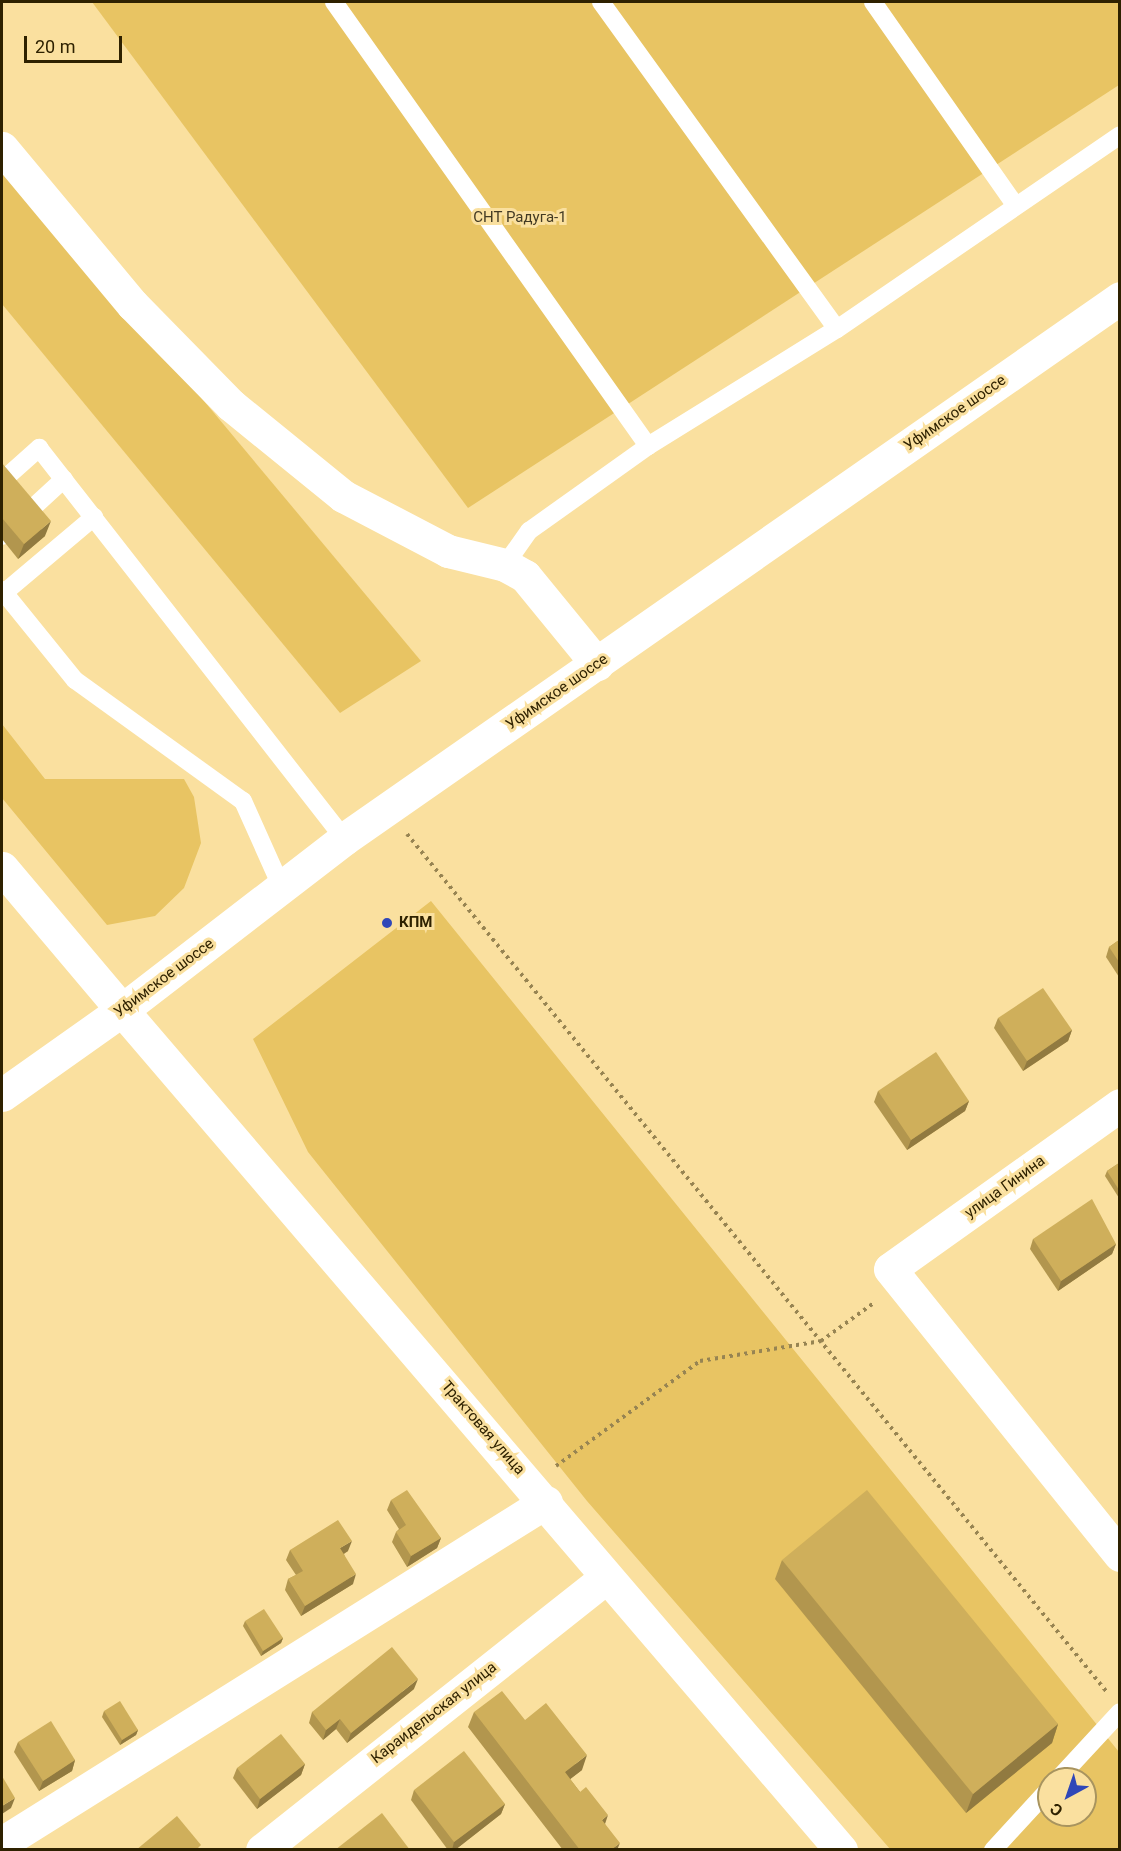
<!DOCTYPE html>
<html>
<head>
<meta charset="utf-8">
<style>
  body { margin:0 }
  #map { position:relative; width:1121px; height:1851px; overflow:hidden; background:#fae09f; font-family:Roboto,sans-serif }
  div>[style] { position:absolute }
  .green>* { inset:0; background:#e8c463 }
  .path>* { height:4px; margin-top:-2px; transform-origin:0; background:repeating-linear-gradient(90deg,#978452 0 3px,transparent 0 7.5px) }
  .lane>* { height:18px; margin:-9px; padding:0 9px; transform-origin:9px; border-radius:9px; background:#fff }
  .street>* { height:33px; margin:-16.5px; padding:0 16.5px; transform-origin:16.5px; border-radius:16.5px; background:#fff }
  .secondary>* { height:33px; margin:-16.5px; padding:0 16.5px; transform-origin:16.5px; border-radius:16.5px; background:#fff }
  .primary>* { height:33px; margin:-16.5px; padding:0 16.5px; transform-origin:16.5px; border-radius:16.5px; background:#fff }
  .wall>* { inset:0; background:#b2964e }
  .shaded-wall>* { inset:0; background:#917a40 }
  .building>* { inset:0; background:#cfaf5b }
  .dots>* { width:16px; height:16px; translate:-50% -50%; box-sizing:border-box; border:3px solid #fae09f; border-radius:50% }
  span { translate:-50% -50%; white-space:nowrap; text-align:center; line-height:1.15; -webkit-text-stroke:6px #fae09f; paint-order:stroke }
  .park-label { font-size:15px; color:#433a23 }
  .street-label { font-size:15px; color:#2e2100 }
  .poi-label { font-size:15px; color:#2e2100; font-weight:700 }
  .left { translate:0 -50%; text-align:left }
  .frame { position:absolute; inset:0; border:3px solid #2e2100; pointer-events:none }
  .north { position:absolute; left:1037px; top:1767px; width:60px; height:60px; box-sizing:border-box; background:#fae09f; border:2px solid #a8945f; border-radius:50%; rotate:220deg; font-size:16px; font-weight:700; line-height:24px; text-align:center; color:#2e2100 }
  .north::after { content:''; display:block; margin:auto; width:21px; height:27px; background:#2f47b8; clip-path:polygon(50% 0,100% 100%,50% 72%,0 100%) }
  .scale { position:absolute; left:24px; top:36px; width:98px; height:27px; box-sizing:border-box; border:3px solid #2e2100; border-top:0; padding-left:8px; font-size:18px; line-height:21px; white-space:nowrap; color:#2e2100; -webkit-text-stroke:4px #fae09f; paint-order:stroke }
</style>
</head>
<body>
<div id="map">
  <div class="green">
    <div style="clip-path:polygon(92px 2px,1119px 2px,1119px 85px,468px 508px)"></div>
    <div style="clip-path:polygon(2px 159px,421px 661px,340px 713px,2px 304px)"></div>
    <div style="clip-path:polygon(2px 724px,45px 779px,184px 779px,194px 797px,201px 843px,184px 888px,155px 916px,107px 925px,2px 798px)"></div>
    <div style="clip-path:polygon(evenodd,431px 901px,1119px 1752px,1119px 1849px,890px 1849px,587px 1501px,308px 1152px,253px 1039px,431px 901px,1049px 1779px,1085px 1779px,1085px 1815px,1049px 1815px,1049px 1779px)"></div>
  </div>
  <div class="path">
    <div style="left:407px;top:834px;width:1106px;rotate:50.8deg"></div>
    <div style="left:556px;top:1466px;width:178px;rotate:-36.1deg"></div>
    <div style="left:700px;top:1361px;width:123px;rotate:-9.4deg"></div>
    <div style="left:821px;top:1341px;width:67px;rotate:-35.8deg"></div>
  </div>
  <div class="lane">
    <div style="left:334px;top:2px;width:544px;rotate:54.73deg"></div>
    <div style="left:601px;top:2px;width:403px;rotate:54.2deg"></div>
    <div style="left:873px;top:2px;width:248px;rotate:55deg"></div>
    <div style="left:2px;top:481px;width:50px;rotate:-41.7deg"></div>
    <div style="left:39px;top:448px;width:496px;rotate:52deg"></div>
    <div style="left:2px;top:536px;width:84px;rotate:-42.6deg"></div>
    <div style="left:505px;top:565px;width:42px;rotate:-54.8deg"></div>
    <div style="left:529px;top:531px;width:146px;rotate:-35.5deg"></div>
    <div style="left:648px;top:446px;width:222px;rotate:-31.8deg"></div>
    <div style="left:837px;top:329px;width:343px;rotate:-34.4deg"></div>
    <div style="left:2px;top:590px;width:116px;rotate:51deg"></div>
    <div style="left:75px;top:680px;width:207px;rotate:35.8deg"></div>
    <div style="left:243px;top:801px;width:95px;rotate:65.9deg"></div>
    <div style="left:4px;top:593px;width:118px;rotate:-40.2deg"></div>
    <div style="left:1058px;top:1779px;width:91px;rotate:-47.2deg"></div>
    <div style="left:993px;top:1850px;width:83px;rotate:-47.4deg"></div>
  </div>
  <div class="street">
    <div style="left:2px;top:148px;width:204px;rotate:50.2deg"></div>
    <div style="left:133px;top:305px;width:140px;rotate:45.6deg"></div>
    <div style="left:231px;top:405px;width:144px;rotate:39.1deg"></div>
    <div style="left:343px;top:496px;width:119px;rotate:27.6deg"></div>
    <div style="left:448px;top:551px;width:59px;rotate:13.8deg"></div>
    <div style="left:505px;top:565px;width:23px;rotate:29deg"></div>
    <div style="left:525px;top:576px;width:114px;rotate:50.7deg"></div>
    <div style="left:1120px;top:1105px;width:282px;rotate:144.5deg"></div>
    <div style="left:890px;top:1269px;width:367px;rotate:51.2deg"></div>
    <div style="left:2px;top:1843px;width:642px;rotate:-32.08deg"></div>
    <div style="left:262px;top:1850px;width:439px;rotate:-38.4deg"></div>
  </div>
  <div class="secondary">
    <div style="left:2px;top:868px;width:186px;rotate:49.8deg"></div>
  </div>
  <div class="primary">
    <div style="left:122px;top:1010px;width:1106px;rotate:49.44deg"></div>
    <div style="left:2px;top:1095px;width:147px;rotate:-35.3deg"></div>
    <div style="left:122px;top:1010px;width:280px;rotate:-37.6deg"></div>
    <div style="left:344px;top:839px;width:946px;rotate:-34.88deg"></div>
  </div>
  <div class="wall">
    <div style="clip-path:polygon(2px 463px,45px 536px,18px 559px,2px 539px)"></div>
    <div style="clip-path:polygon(1119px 940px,1119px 977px,1106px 957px,1109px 947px)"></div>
    <div style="clip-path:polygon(998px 1018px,1072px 1030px,1068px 1041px,1023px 1071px,994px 1028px)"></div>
    <div style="clip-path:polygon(878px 1091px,969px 1101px,965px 1111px,907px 1150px,874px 1102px)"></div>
    <div style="clip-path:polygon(1119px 1163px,1119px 1198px,1105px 1176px,1107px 1171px)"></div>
    <div style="clip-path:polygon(1033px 1239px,1116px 1244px,1112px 1254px,1058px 1291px,1030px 1249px)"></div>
    <div style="clip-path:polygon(391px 1500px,441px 1538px,437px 1548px,407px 1567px,392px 1542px,396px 1532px,399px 1529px,387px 1510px)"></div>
    <div style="clip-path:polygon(290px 1550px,348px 1551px,344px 1554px,353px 1584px,301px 1616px,285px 1590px,288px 1579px,296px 1575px,286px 1560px)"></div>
    <div style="clip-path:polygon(782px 1560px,1058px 1724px,1052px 1743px,966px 1813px,775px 1579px)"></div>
    <div style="clip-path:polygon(245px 1621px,283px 1638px,281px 1643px,261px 1656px,243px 1626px)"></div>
    <div style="clip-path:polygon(414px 1689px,347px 1743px,336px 1729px,323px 1740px,309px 1723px,312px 1712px)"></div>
    <div style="clip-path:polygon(104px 1711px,138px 1730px,136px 1735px,120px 1745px,102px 1717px)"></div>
    <div style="clip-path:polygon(474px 1712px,525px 1720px,582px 1770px,570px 1779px,605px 1824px,617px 1850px,563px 1850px,468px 1727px)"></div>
    <div style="clip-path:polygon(18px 1742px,75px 1760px,72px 1771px,39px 1791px,14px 1752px)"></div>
    <div style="clip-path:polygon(305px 1764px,301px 1775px,257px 1809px,233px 1778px,237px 1768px)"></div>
    <div style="clip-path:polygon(414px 1790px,505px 1804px,501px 1814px,455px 1850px,448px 1850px,411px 1800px)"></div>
  </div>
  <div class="shaded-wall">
    <div style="clip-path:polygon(51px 521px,45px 536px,18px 559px,24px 544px)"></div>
    <div style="clip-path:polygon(1072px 1030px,1068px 1041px,1023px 1071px,1027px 1061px)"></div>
    <div style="clip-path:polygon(969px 1101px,965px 1111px,907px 1150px,911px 1140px)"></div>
    <div style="clip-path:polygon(1116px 1244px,1112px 1254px,1058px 1291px,1061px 1281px)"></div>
    <div style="clip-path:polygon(441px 1538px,437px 1548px,407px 1567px,411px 1556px)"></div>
    <div style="clip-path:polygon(352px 1541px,348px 1551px,336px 1558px,340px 1548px)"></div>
    <div style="clip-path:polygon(356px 1574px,353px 1584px,301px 1616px,305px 1606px)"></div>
    <div style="clip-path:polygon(283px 1638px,281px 1643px,261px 1656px,263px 1651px)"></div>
    <div style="clip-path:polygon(418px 1679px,414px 1689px,347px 1743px,351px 1733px)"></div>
    <div style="clip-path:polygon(340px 1719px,336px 1729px,323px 1740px,326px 1730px)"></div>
    <div style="clip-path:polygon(1058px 1724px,1052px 1743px,966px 1813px,973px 1794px)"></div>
    <div style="clip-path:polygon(138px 1730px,136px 1735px,120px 1745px,122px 1740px)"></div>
    <div style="clip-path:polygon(587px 1755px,582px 1770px,560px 1787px,565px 1772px)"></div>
    <div style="clip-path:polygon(75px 1760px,72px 1771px,39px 1791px,43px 1781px)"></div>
    <div style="clip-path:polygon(305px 1764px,301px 1775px,257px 1809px,260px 1799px)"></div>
    <div style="clip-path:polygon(15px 1798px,11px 1808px,2px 1814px,2px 1806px)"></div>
    <div style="clip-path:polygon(505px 1804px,501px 1814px,455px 1850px,452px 1850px,454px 1842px)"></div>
    <div style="clip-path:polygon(608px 1815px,603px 1830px,602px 1820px)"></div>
    <div style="clip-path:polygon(620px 1843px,617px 1850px,611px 1850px)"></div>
  </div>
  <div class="building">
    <div style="clip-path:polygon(2px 463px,51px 521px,24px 544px,2px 518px)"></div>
    <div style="clip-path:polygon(1119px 940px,1119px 962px,1109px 947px)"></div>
    <div style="clip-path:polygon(1043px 988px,1072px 1030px,1027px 1061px,998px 1018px)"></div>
    <div style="clip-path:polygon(936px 1052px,969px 1101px,911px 1140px,878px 1091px)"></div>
    <div style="clip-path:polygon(1119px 1163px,1119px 1190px,1107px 1171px)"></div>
    <div style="clip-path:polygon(1092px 1199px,1116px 1244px,1061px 1281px,1033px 1239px)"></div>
    <div style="clip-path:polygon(407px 1490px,441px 1538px,411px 1556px,396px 1532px,406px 1525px,391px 1500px)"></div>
    <div style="clip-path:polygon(867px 1490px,1058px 1724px,973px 1794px,782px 1560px)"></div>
    <div style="clip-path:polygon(338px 1520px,352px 1541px,340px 1548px,356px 1574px,305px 1606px,288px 1579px,303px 1571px,290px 1550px)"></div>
    <div style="clip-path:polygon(264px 1609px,283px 1638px,263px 1651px,245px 1621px)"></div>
    <div style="clip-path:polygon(392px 1647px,418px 1679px,351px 1733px,340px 1719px,326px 1730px,312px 1712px)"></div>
    <div style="clip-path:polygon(502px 1691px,525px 1720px,546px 1703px,587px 1755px,565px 1772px,580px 1792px,586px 1787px,608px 1815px,602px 1820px,620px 1843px,611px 1850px,580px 1850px,474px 1712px)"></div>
    <div style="clip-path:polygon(120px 1701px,138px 1730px,122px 1740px,104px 1711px)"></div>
    <div style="clip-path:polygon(51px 1721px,75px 1760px,43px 1781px,18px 1742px)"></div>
    <div style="clip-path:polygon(281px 1734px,305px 1764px,260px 1799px,237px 1768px)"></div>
    <div style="clip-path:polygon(464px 1751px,505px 1804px,454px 1842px,414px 1790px)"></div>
    <div style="clip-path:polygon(2px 1776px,15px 1798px,2px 1806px)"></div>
    <div style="clip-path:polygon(382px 1813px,410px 1850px,335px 1850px)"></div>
    <div style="clip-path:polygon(177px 1816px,201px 1845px,196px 1850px,136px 1850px)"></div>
  </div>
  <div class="dots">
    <div style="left:387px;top:923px;background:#2f47b8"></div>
  </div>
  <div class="park-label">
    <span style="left:520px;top:218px">СНТ Радуга-1</span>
  </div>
  <div class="street-label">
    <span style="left:955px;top:413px;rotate:-35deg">Уфимское шоссе</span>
    <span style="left:557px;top:692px;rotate:-35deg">Уфимское шоссе</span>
    <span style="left:164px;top:978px;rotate:-37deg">Уфимское шоссе</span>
    <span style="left:1005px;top:1187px;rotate:-36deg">улица Гинина</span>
    <span style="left:483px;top:1428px;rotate:49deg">Трактовая улица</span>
    <span style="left:434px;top:1713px;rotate:-38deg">Караидельская улица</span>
  </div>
  <div class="poi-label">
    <span class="left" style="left:399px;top:923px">КПМ</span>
  </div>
  <div class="frame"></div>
  <div class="north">С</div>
  <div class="scale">20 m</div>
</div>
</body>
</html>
